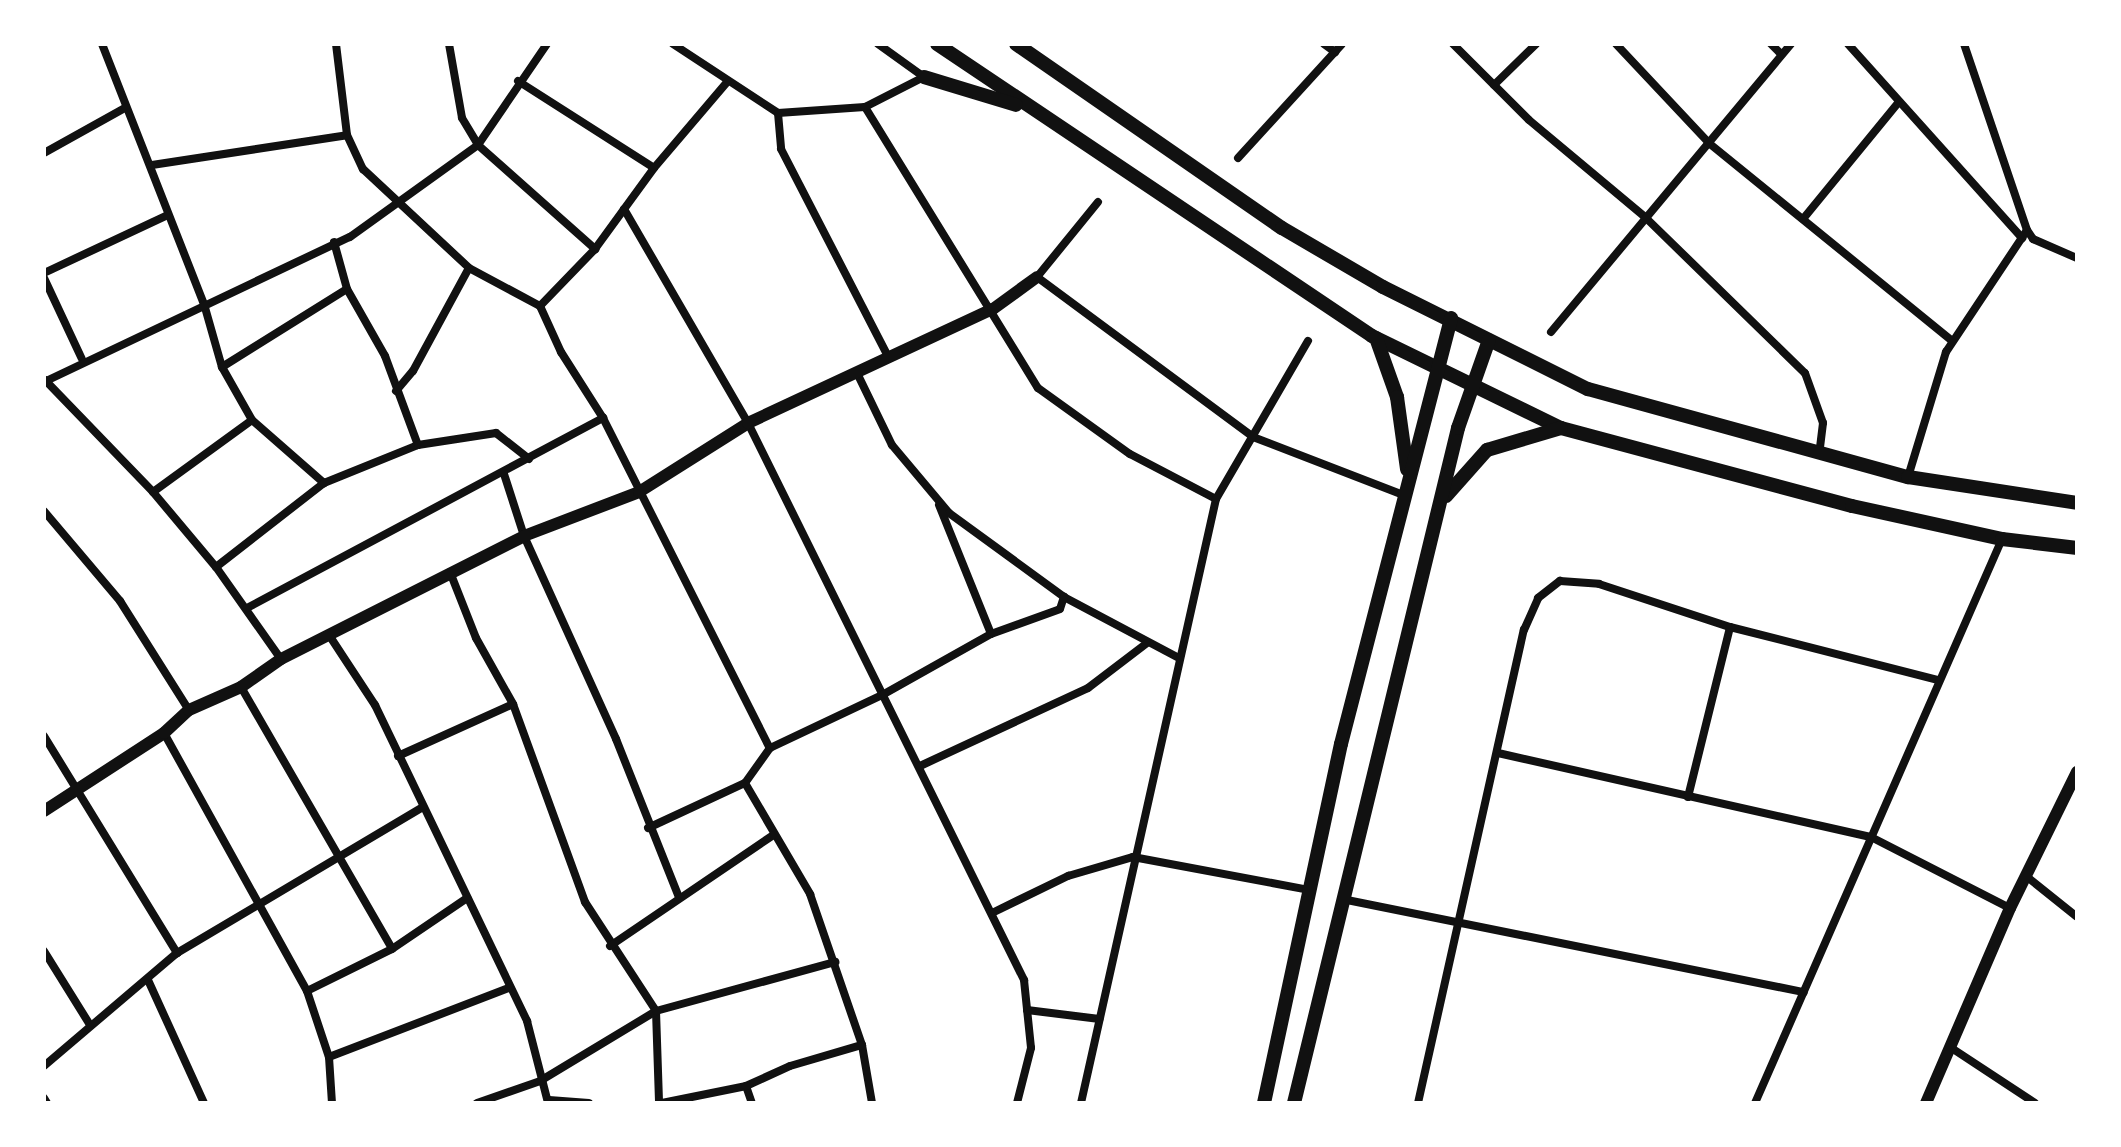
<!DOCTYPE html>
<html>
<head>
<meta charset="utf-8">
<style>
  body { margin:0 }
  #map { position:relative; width:2121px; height:1147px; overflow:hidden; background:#fff; font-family:Inter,sans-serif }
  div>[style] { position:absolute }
  .minor>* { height:8px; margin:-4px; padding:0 4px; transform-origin:4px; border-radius:4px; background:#111 }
  .tertiary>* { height:12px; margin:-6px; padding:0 6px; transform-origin:6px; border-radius:6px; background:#111 }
  .primary>* { height:14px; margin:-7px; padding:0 7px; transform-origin:7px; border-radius:7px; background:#111 }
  span { translate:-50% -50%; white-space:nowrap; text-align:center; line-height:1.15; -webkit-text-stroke:8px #fff; paint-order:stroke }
  .frame { position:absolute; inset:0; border:46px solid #fff; pointer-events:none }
</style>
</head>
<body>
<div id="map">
  <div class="minor">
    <div style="left:102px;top:44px;width:279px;rotate:68.6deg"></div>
    <div style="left:204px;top:304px;width:66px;rotate:74.1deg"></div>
    <div style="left:222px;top:367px;width:61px;rotate:60.5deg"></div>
    <div style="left:252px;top:420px;width:96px;rotate:41.2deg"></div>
    <div style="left:336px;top:44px;width:92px;rotate:83.1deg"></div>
    <div style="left:347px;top:135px;width:38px;rotate:65deg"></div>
    <div style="left:363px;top:169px;width:145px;rotate:43deg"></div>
    <div style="left:469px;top:268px;width:81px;rotate:28.2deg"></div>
    <div style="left:540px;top:306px;width:51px;rotate:65.5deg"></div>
    <div style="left:561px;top:352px;width:78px;rotate:57.5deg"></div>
    <div style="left:603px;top:418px;width:370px;rotate:63.2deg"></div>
    <div style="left:770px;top:748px;width:43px;rotate:125.5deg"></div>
    <div style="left:745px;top:783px;width:129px;rotate:59.6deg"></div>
    <div style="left:810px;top:894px;width:160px;rotate:71deg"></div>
    <div style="left:862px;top:1045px;width:59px;rotate:80.2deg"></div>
    <div style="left:449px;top:44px;width:75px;rotate:80deg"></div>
    <div style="left:462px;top:118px;width:31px;rotate:59deg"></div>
    <div style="left:478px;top:145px;width:157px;rotate:41.6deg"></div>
    <div style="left:673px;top:44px;width:126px;rotate:33.3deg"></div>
    <div style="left:778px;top:113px;width:36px;rotate:85deg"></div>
    <div style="left:781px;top:149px;width:235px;rotate:62.7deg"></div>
    <div style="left:1324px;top:44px;width:14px;rotate:36deg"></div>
    <div style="left:1453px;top:44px;width:107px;rotate:45deg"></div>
    <div style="left:1529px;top:120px;width:153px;rotate:39.9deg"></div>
    <div style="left:1646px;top:218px;width:222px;rotate:44.3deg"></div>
    <div style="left:1805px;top:373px;width:53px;rotate:70.2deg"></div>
    <div style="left:1823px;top:423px;width:31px;rotate:97deg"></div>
    <div style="left:1616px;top:44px;width:137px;rotate:46.8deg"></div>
    <div style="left:1710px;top:144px;width:312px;rotate:39.1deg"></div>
    <div style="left:1771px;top:44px;width:14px;rotate:45deg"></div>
    <div style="left:1848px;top:44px;width:261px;rotate:48.1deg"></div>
    <div style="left:1964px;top:44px;width:196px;rotate:71.3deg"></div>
    <div style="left:2027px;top:230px;width:11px;rotate:56deg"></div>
    <div style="left:2033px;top:239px;width:48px;rotate:23.4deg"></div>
    <div style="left:518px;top:81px;width:161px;rotate:32.6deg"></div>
    <div style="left:1494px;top:85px;width:59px;rotate:-44.3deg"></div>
    <div style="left:865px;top:107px;width:330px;rotate:58.4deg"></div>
    <div style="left:1038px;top:388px;width:113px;rotate:35.7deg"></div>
    <div style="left:1130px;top:454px;width:97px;rotate:27.6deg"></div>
    <div style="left:778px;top:113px;width:87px;rotate:-3.9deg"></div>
    <div style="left:865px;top:107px;width:66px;rotate:-27deg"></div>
    <div style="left:924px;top:77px;width:57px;rotate:-144.3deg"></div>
    <div style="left:44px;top:153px;width:93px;rotate:-29.1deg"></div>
    <div style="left:1238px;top:158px;width:154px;rotate:-47.6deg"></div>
    <div style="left:152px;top:165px;width:197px;rotate:-8.7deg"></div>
    <div style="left:1098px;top:202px;width:97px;rotate:129.1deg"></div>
    <div style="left:1037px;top:277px;width:269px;rotate:36.5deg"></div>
    <div style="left:1253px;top:437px;width:164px;rotate:21.1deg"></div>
    <div style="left:624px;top:209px;width:247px;rotate:59.9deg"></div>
    <div style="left:748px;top:423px;width:622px;rotate:63.64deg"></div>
    <div style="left:1024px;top:980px;width:68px;rotate:84.1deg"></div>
    <div style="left:1031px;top:1048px;width:57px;rotate:104.3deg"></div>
    <div style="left:1803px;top:219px;width:149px;rotate:-50.7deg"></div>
    <div style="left:334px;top:242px;width:49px;rotate:74.5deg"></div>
    <div style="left:347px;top:289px;width:77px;rotate:60.4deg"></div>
    <div style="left:385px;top:356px;width:95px;rotate:69.7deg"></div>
    <div style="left:44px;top:273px;width:137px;rotate:-25.1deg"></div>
    <div style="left:44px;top:278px;width:89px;rotate:64.9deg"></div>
    <div style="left:540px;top:306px;width:79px;rotate:-46deg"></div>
    <div style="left:595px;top:249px;width:100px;rotate:-53.9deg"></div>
    <div style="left:654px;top:168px;width:114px;rotate:-49.6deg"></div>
    <div style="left:1551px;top:332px;width:375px;rotate:-50.2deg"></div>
    <div style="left:222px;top:367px;width:147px;rotate:-32deg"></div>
    <div style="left:858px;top:375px;width:78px;rotate:64.1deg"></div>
    <div style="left:892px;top:445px;width:89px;rotate:50deg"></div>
    <div style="left:949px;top:513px;width:142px;rotate:36.1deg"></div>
    <div style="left:1064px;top:597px;width:128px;rotate:28deg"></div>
    <div style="left:45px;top:380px;width:156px;rotate:46deg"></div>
    <div style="left:153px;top:492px;width:98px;rotate:50deg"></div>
    <div style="left:216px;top:567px;width:113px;rotate:54.8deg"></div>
    <div style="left:44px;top:382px;width:339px;rotate:-25.4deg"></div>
    <div style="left:350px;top:237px;width:158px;rotate:-35.7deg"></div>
    <div style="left:478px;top:145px;width:122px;rotate:-55.7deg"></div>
    <div style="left:396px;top:391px;width:26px;rotate:-50deg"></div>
    <div style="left:413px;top:371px;width:117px;rotate:-61.5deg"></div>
    <div style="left:504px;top:474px;width:65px;rotate:72.1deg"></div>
    <div style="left:524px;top:536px;width:223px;rotate:65.6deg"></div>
    <div style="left:616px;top:739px;width:170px;rotate:68.3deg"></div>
    <div style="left:1908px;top:477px;width:131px;rotate:-73.1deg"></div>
    <div style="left:1946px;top:352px;width:146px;rotate:-56.4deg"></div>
    <div style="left:153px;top:492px;width:122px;rotate:-36deg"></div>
    <div style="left:939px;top:505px;width:139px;rotate:68deg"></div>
    <div style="left:44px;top:511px;width:118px;rotate:49.8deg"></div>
    <div style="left:120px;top:601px;width:129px;rotate:57.7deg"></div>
    <div style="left:216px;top:567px;width:137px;rotate:-37.9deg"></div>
    <div style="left:324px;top:483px;width:101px;rotate:-22deg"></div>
    <div style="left:418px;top:445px;width:79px;rotate:-8.7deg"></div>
    <div style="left:496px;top:433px;width:42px;rotate:38.2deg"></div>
    <div style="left:450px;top:572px;width:71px;rotate:68.5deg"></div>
    <div style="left:476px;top:638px;width:76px;rotate:60.7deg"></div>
    <div style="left:513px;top:704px;width:211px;rotate:70deg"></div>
    <div style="left:585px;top:902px;width:130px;rotate:56.9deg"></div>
    <div style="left:656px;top:1011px;width:92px;rotate:88.1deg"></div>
    <div style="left:247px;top:608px;width:404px;rotate:-28.1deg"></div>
    <div style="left:329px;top:635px;width:84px;rotate:56.7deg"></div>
    <div style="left:375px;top:705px;width:351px;rotate:64.3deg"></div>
    <div style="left:527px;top:1021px;width:85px;rotate:75.6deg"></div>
    <div style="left:241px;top:687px;width:302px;rotate:60deg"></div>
    <div style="left:164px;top:733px;width:295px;rotate:61deg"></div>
    <div style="left:307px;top:991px;width:70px;rotate:71.6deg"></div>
    <div style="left:329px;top:1057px;width:46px;rotate:86.3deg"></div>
    <div style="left:44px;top:736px;width:255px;rotate:58.5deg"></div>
    <div style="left:770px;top:748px;width:126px;rotate:-25.3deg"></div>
    <div style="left:884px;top:694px;width:123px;rotate:-29.3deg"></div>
    <div style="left:991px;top:634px;width:73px;rotate:-19.9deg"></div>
    <div style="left:1060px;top:609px;width:13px;rotate:-72deg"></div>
    <div style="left:1498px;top:753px;width:382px;rotate:12.7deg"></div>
    <div style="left:1871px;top:837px;width:156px;rotate:27.1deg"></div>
    <div style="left:398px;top:756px;width:126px;rotate:-24.3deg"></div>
    <div style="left:920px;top:766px;width:185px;rotate:-24.9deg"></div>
    <div style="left:1088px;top:688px;width:74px;rotate:-37.3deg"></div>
    <div style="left:1688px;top:797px;width:175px;rotate:-76.1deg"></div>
    <div style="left:648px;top:828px;width:107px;rotate:-24.9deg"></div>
    <div style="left:2026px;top:876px;width:65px;rotate:38.8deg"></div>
    <div style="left:1342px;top:899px;width:471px;rotate:11.4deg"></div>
    <div style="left:992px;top:913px;width:85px;rotate:-26deg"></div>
    <div style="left:1068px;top:876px;width:68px;rotate:-16.3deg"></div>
    <div style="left:1133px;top:857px;width:180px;rotate:10.6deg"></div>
    <div style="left:610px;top:946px;width:196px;rotate:-34.2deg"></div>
    <div style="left:44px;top:951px;width:87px;rotate:58.1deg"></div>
    <div style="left:148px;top:980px;width:135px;rotate:65.5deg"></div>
    <div style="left:307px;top:991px;width:95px;rotate:-26.3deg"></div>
    <div style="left:392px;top:949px;width:91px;rotate:-34.2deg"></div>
    <div style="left:1027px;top:1010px;width:73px;rotate:7.1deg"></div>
    <div style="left:1953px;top:1049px;width:98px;rotate:33.4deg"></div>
    <div style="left:329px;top:1057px;width:193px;rotate:-21deg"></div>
    <div style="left:44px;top:1066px;width:175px;rotate:-40.4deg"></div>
    <div style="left:177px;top:953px;width:286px;rotate:-30.7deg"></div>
    <div style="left:746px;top:1086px;width:18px;rotate:71deg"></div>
    <div style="left:44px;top:1098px;width:6px;rotate:59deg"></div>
    <div style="left:549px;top:1100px;width:40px;rotate:4.3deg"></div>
    <div style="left:477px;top:1103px;width:67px;rotate:-19.2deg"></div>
    <div style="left:540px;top:1081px;width:135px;rotate:-31.1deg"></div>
    <div style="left:656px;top:1011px;width:186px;rotate:-15.3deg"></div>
    <div style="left:662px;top:1103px;width:86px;rotate:-11.4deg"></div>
    <div style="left:746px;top:1086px;width:48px;rotate:-24.4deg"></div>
    <div style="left:790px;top:1066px;width:75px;rotate:-16.3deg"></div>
    <div style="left:1081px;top:1103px;width:619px;rotate:-77.4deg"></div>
    <div style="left:1216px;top:499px;width:183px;rotate:-59.8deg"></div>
    <div style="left:1418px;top:1103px;width:485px;rotate:-77.4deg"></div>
    <div style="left:1524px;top:630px;width:35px;rotate:-66deg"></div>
    <div style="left:1538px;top:598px;width:28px;rotate:-38deg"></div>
    <div style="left:1560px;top:581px;width:39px;rotate:4deg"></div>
    <div style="left:1599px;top:584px;width:138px;rotate:18.2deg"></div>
    <div style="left:1730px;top:627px;width:215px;rotate:14.3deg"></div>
    <div style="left:1755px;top:1103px;width:616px;rotate:-66.35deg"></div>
  </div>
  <div class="tertiary">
    <div style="left:44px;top:811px;width:143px;rotate:-33deg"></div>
    <div style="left:164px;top:733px;width:34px;rotate:-43deg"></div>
    <div style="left:189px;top:710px;width:57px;rotate:-23.9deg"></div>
    <div style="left:241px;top:687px;width:49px;rotate:-35deg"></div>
    <div style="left:281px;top:659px;width:272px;rotate:-26.8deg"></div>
    <div style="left:524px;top:536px;width:123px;rotate:-20.9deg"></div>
    <div style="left:639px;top:492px;width:129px;rotate:-32.3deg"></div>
    <div style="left:748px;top:423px;width:270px;rotate:-25deg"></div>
    <div style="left:993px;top:309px;width:54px;rotate:-36deg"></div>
    <div style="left:1926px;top:1103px;width:212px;rotate:-66.7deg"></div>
    <div style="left:2010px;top:908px;width:152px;rotate:-63.8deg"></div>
  </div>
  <div class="primary">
    <div style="left:937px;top:44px;width:524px;rotate:33.87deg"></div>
    <div style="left:1372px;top:336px;width:210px;rotate:26deg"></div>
    <div style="left:1561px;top:428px;width:301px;rotate:15deg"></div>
    <div style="left:1852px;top:506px;width:154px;rotate:12.4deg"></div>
    <div style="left:2002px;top:539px;width:76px;rotate:6.8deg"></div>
    <div style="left:1016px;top:44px;width:323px;rotate:34.7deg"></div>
    <div style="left:1282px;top:228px;width:117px;rotate:30.3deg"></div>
    <div style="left:1383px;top:287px;width:229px;rotate:26.5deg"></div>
    <div style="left:1588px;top:389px;width:332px;rotate:15.4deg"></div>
    <div style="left:1908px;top:477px;width:171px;rotate:8.7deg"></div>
    <div style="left:924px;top:77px;width:96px;rotate:16.9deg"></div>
    <div style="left:1376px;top:338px;width:63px;rotate:70.4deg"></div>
    <div style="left:1397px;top:397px;width:73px;rotate:82.1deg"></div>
    <div style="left:1446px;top:496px;width:62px;rotate:-48.3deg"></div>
    <div style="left:1487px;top:450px;width:77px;rotate:-16.6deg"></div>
    <div style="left:1264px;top:1103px;width:367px;rotate:-77.9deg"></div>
    <div style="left:1341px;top:744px;width:440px;rotate:-75.5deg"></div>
    <div style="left:1294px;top:1103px;width:695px;rotate:-76.34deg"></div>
    <div style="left:1458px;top:428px;width:93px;rotate:-70.6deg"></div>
  </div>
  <div class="frame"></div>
</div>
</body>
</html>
